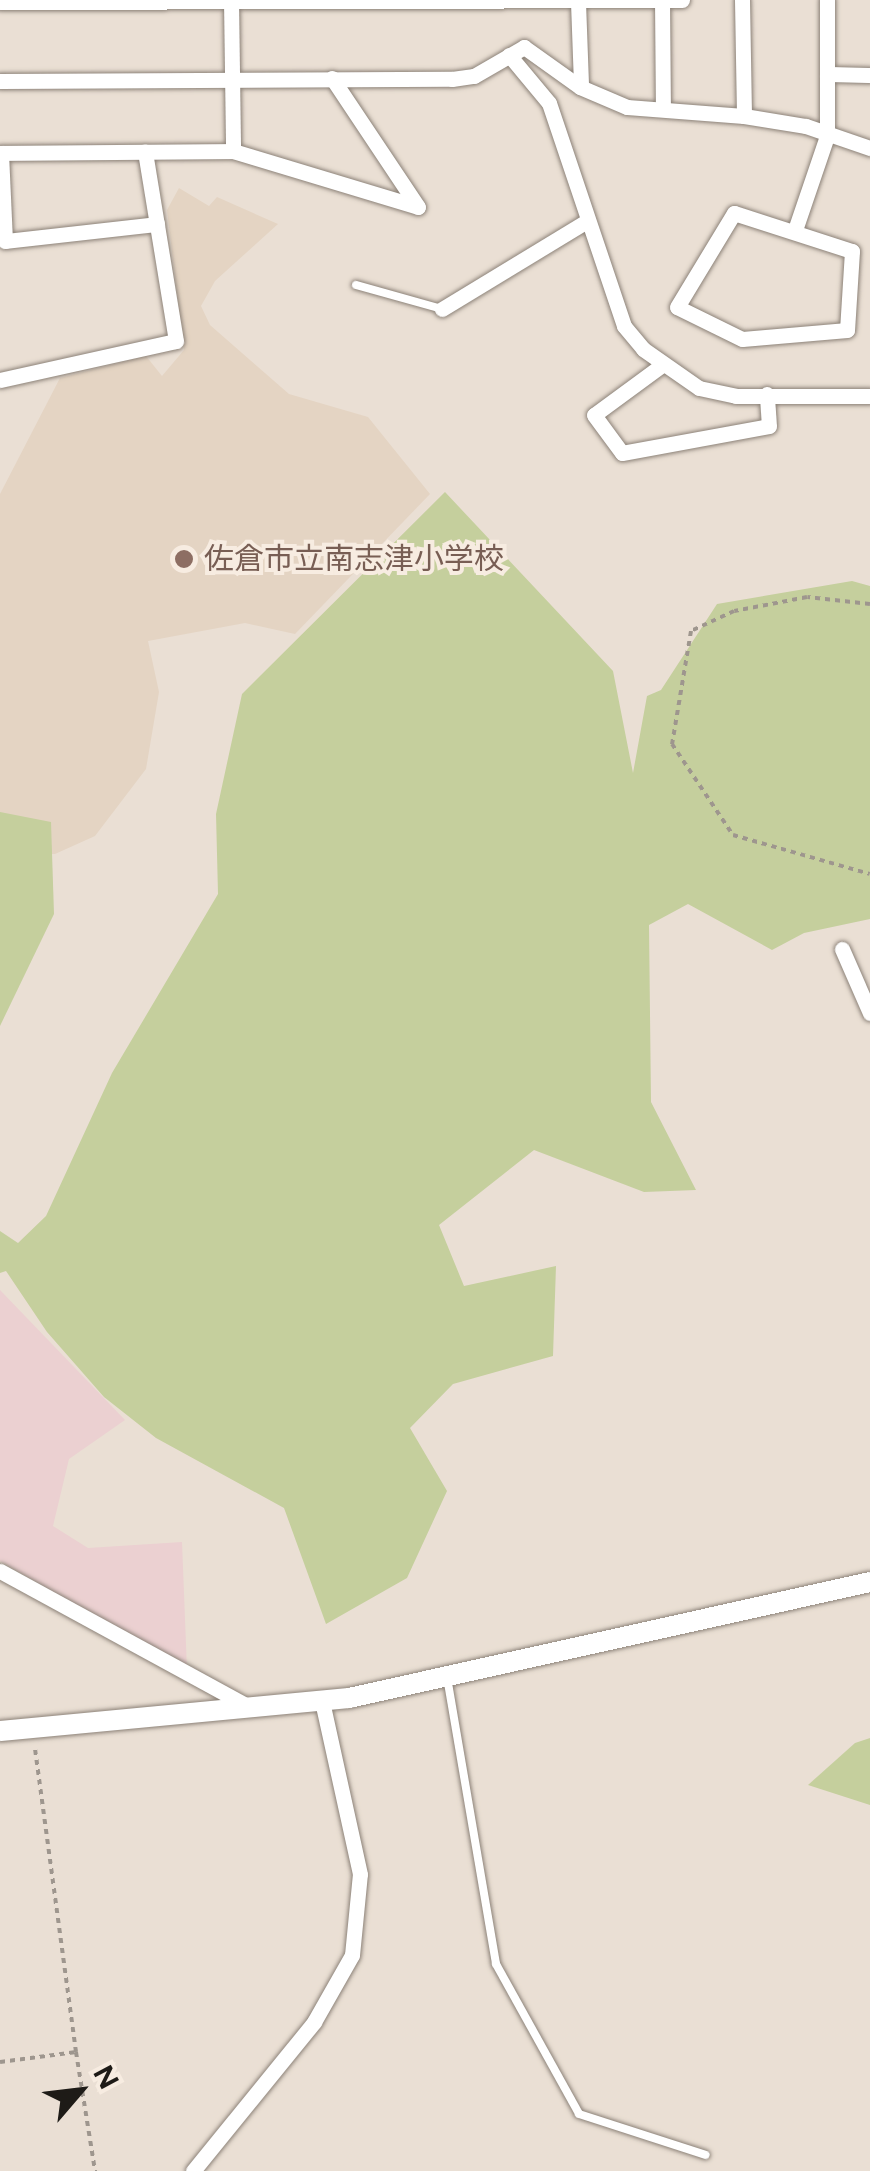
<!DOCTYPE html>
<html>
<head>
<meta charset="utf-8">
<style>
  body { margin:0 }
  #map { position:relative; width:870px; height:2171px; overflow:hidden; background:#eadfd4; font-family:Figtree,"Noto Sans JP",sans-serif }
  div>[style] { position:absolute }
  .built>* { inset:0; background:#e4d4c3 }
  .industrial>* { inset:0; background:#ebd0d1 }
  .green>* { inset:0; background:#c5cf9d }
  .path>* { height:4px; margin-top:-2px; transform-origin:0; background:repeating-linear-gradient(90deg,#9e968e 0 5px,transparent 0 10px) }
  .roads { filter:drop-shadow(0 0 2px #8c8278) drop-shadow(0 0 2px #8c8278) }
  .service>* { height:8px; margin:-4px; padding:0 4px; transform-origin:4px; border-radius:4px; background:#fff }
  .minor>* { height:15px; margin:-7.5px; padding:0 7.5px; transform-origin:7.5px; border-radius:7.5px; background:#fff }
  .tertiary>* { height:20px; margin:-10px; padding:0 10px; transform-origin:10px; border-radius:10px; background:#fff }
  .dots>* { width:28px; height:28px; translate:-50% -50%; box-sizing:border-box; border:5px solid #f7ece1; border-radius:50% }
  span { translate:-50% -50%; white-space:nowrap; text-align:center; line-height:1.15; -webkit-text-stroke:8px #f7ece1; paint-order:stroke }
  .education-label { font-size:30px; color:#785e54 }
  .left { translate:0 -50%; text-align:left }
  .north { position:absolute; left:30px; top:2041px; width:100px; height:100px; -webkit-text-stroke:8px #f7ece1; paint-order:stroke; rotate:62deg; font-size:28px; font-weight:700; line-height:40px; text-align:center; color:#1e1b17 }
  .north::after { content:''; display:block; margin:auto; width:35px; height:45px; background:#1e1b17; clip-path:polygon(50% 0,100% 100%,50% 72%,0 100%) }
</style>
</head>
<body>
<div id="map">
  <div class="built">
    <div style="clip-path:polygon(179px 188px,209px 206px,217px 197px,278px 224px,215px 281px,201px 306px,210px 325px,289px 394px,368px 417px,430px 494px,295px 634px,245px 623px,148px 641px,159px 692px,146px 769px,95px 836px,55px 854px,13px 853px,0 841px,0 494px,60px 378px,146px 356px,162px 376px,184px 350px,167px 210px)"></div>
  </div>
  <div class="industrial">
    <div style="clip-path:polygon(0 1290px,125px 1420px,69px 1459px,53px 1526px,88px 1548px,182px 1542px,187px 1670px,0 1561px)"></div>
  </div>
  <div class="green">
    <div style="clip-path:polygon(445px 492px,613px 671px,633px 773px,647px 696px,661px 690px,717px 604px,852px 581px,870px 586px,870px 919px,804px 933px,772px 950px,688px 904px,649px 925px,651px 1102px,696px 1190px,644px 1192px,534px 1150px,439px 1225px,464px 1286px,556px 1266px,553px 1356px,453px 1384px,410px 1428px,447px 1491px,407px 1578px,326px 1624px,284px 1508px,156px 1438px,104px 1397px,47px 1332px,6px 1271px,0 1273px,0 1231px,18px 1243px,46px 1216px,112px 1073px,218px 894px,216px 814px,242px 694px)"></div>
    <div style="clip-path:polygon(0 812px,51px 822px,54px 914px,0 1026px)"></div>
    <div style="clip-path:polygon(870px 1738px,870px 1805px,808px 1785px,855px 1743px)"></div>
  </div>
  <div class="path">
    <div style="left:870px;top:604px;width:63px;rotate:-173.7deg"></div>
    <div style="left:807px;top:597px;width:74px;rotate:169.1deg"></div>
    <div style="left:734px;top:611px;width:47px;rotate:155.1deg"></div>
    <div style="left:691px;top:631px;width:115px;rotate:99.5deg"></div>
    <div style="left:672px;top:744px;width:110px;rotate:56.2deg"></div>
    <div style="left:733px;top:835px;width:142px;rotate:15.9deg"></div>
    <div style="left:76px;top:2052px;width:121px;rotate:80.9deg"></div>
    <div style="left:0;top:2062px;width:77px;rotate:-7.5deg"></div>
    <div style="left:76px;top:2052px;width:307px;rotate:-97.7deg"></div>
  </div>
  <div class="roads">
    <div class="service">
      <div style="left:356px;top:285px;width:89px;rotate:15.6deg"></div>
      <div style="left:447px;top:1677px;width:291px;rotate:80.3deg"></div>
      <div style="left:496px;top:1964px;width:171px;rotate:61deg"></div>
      <div style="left:579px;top:2114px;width:133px;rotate:17.9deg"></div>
    </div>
    <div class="minor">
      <div style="left:231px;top:0;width:151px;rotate:89.2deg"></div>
      <div style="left:662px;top:0;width:108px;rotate:89.5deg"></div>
      <div style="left:742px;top:0;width:116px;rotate:89deg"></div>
      <div style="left:0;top:2px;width:682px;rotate:-0.17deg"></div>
      <div style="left:578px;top:2px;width:83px;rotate:87.9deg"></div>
      <div style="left:509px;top:55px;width:62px;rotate:50.2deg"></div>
      <div style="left:549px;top:103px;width:235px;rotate:71.4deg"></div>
      <div style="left:624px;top:326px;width:30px;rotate:50deg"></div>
      <div style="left:643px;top:349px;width:68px;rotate:34.9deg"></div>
      <div style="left:699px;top:388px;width:38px;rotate:12deg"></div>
      <div style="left:736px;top:396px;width:134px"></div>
      <div style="left:827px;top:74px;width:43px;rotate:1.3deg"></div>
      <div style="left:0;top:81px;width:452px;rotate:-0.3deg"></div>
      <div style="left:452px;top:79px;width:22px;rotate:-8deg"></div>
      <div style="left:474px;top:76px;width:58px;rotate:-30.1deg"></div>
      <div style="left:524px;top:47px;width:69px;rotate:35.5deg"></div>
      <div style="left:580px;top:87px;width:51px;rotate:23.1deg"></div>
      <div style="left:627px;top:107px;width:117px;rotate:4.4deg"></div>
      <div style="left:744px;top:116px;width:63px;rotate:9.2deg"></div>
      <div style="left:806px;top:126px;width:68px;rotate:19deg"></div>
      <div style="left:0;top:153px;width:233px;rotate:-0.5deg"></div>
      <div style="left:233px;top:151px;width:193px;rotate:16.8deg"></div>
      <div style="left:418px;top:207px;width:155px;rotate:-123.7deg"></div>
      <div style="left:1px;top:153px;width:88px;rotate:87.4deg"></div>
      <div style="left:5px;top:241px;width:153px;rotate:-6.4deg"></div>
      <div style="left:734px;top:213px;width:124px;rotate:17.9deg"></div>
      <div style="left:852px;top:251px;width:79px;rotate:93.6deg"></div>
      <div style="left:847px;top:330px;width:105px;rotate:175.1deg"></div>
      <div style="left:742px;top:339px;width:72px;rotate:-153.8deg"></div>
      <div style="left:677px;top:307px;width:110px;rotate:-58.8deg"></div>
      <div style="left:795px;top:230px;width:99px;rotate:-71.2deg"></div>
      <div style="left:827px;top:136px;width:136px;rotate:-90deg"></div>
      <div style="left:442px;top:309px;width:170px;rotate:-31.3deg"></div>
      <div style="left:662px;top:365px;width:84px;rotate:143.7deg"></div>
      <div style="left:594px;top:415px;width:47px;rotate:53.6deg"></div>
      <div style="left:622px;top:453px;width:149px;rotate:-10.4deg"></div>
      <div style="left:769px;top:426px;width:32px;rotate:-94deg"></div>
      <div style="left:0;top:380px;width:180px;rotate:-12.5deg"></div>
      <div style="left:176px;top:341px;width:192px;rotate:-99.3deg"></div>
      <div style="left:842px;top:949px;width:70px;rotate:66.4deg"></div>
      <div style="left:0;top:1571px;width:286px;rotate:28.6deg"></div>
      <div style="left:193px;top:2171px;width:192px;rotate:-50.9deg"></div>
      <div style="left:314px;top:2022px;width:77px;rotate:-60.4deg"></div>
      <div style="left:352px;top:1955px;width:81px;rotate:-84.4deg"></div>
      <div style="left:360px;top:1874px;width:177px;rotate:-102.4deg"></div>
    </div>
    <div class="tertiary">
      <div style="left:0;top:1731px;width:351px;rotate:-5.4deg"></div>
      <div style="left:349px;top:1698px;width:534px;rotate:-12.55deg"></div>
    </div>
  </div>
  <div class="dots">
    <div style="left:184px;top:559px;background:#8d6e63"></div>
  </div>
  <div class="education-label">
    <span class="left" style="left:204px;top:559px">佐倉市立南志津小学校</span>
  </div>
  <div class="north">N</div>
</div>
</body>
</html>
